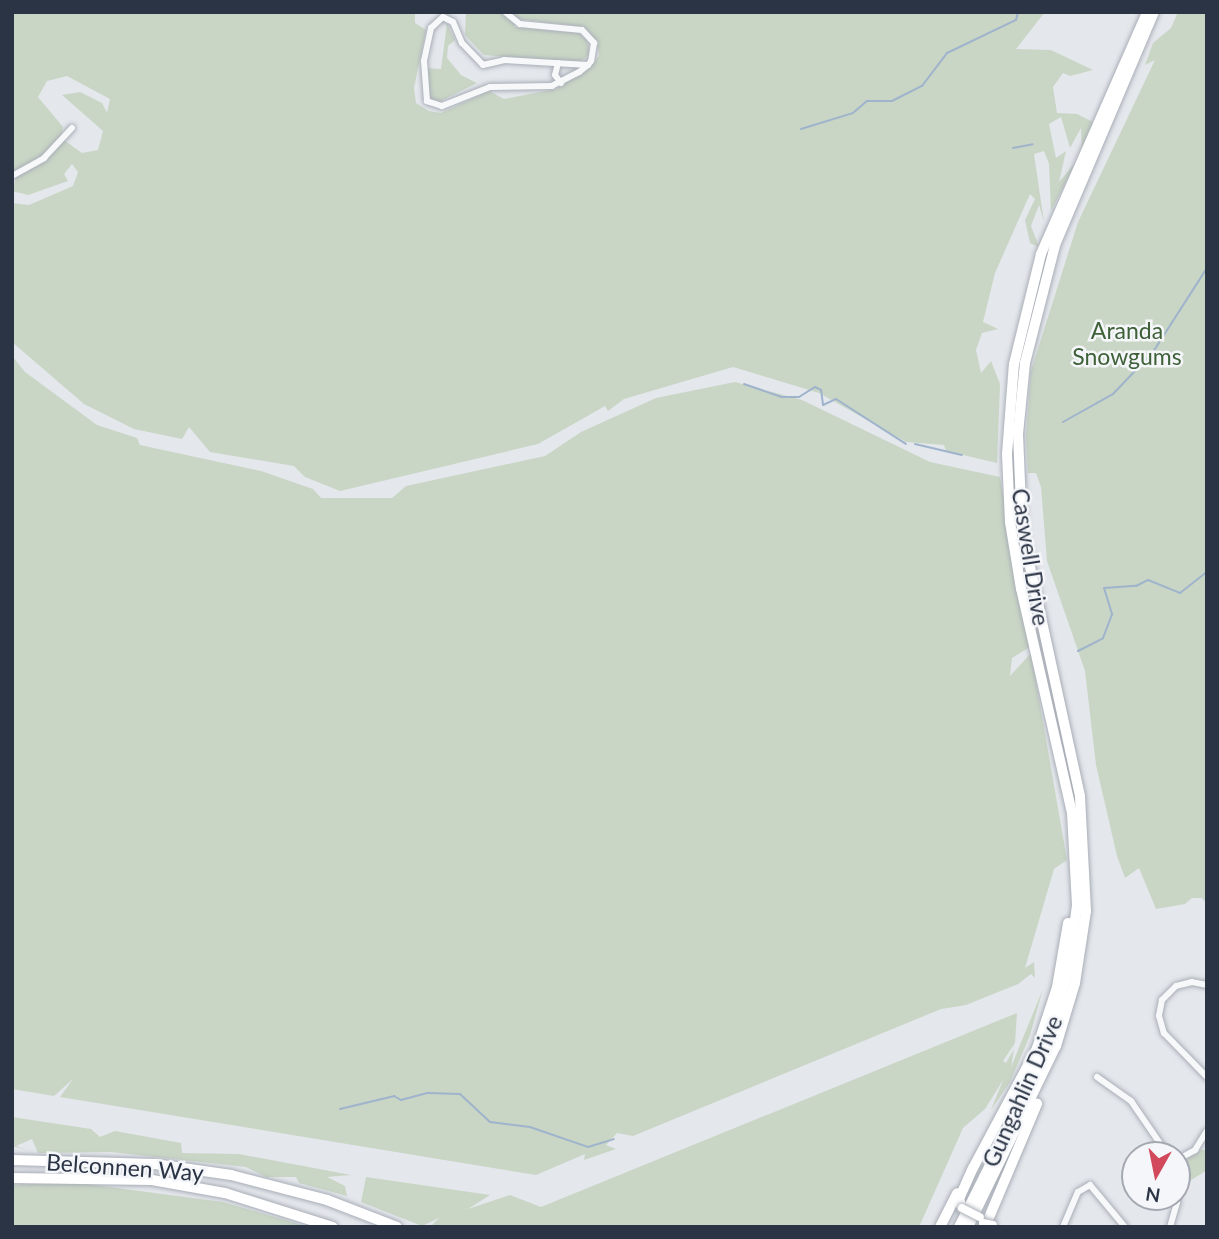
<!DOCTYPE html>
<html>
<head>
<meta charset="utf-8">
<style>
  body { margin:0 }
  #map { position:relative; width:1219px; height:1239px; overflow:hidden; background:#e4e7ec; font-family:Lato,sans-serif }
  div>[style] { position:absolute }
  .green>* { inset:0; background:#c9d6c5 }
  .stream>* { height:2px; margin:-1px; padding:0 1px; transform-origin:1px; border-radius:1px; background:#9fb4cc }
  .roads { filter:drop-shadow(0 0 2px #a9aeb7) drop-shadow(0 0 2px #a9aeb7) }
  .street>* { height:6px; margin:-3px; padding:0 3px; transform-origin:3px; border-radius:3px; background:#f7f8fa }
  .primary>* { height:10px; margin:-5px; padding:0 5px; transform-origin:5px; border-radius:5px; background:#fff }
  .highway>* { height:10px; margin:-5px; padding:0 5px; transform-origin:5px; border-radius:5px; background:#fff }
  .bridges { filter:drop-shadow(0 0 2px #a9aeb7) drop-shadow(0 0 2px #a9aeb7) }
  .secondary-bridge>* { height:8px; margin:-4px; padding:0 4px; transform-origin:4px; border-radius:4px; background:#fff }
  span { translate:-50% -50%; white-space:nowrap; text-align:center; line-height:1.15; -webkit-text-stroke:5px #f4f6f9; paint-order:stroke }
  .park-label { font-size:23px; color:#3f6138 }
  .street-label { font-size:23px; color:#2b3445 }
  .frame { position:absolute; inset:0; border:14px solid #2b3445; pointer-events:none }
  .north { position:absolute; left:1121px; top:1141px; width:70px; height:70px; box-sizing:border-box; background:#f4f6f9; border:2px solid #a4a8b1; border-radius:50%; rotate:189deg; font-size:19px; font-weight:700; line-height:28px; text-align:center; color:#2b3445 }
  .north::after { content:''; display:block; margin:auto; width:24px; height:32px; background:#d1495b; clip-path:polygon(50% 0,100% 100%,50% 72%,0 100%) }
</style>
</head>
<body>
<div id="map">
  <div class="green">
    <div style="clip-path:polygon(evenodd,12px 12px,415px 12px,415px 23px,426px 30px,414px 88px,416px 103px,429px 111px,441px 113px,489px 91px,504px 99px,556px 89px,589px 68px,599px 56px,597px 41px,584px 27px,517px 19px,514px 27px,578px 33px,587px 40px,590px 54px,579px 63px,484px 55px,465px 35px,466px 12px,1045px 12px,1016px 49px,1051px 50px,1093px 70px,1070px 76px,1063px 73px,1053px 87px,1057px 113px,1077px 114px,1093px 122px,1082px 151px,1081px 128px,1070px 148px,1061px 117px,1049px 124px,1056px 158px,1066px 151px,1059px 182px,1076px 162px,1051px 211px,1049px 164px,1044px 151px,1034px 154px,1044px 222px,1039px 205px,1031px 226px,1039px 247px,1030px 243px,1025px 220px,1035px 199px,1030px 194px,995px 273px,983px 322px,998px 329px,982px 333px,976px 350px,981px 373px,991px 361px,1000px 384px,997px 463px,946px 451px,944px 445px,906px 442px,819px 393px,733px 367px,624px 399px,608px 411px,605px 406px,538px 444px,340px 491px,305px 477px,294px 466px,210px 452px,189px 427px,182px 439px,134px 429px,84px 404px,12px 342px,12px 203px,29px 205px,73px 186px,78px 172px,72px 164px,64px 174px,68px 181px,28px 195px,12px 191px,18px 172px,29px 166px,12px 172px,12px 12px,67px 76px,110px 99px,107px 113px,102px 103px,80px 92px,62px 95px,103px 131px,98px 150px,82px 153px,61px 138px,63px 127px,38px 97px,47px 81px,67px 76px)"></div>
    <div style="clip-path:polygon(1178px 12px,1207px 12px,1207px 904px,1202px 898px,1192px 898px,1185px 904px,1156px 909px,1139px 868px,1125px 878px,1117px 856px,1096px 765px,1085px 671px,1047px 561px,1041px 487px,1036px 473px,1028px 473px,1026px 437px,1031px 371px,1078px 222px,1155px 60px,1145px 65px,1153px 43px,1171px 28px)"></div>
    <div style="clip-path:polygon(447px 23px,455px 40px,448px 46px,447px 58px,461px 75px,477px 83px,437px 103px,427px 96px,425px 68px,441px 69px)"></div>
    <div style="clip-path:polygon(12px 356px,25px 372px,97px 425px,137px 438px,140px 445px,261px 471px,313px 489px,321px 498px,392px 498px,406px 486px,545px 456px,581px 432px,656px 398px,735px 382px,802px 400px,930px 462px,1000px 477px,1030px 647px,1012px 658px,1010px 676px,1031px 653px,1067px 860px,1054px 869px,1025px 968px,1034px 962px,1035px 978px,1031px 974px,1018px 984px,966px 1005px,941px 1009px,633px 1136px,617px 1133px,606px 1145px,616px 1149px,584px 1160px,585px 1154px,536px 1175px,60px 1097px,73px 1079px,54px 1096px,12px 1089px)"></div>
    <div style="clip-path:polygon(1043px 989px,1030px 1035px,1010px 1082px,991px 1110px,1003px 1080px,985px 1109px,963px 1128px,919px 1227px,430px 1227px,439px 1218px,422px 1226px,361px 1202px,366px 1177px,490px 1195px,468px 1209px,510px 1195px,541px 1207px,1017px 1013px,1015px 1043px,1003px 1061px,1006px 1063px,1014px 1049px,1011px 1067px)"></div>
    <div style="clip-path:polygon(12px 1117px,91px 1129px,100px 1137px,115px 1131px,181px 1143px,182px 1153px,239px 1154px,351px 1175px,327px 1177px,345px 1186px,347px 1196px,299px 1183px,296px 1177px,266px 1177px,246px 1167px,111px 1152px,38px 1153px,32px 1139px,16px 1146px,27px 1150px,12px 1146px)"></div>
    <div style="clip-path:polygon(1201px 1150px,1207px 1150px,1207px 1170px,1182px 1186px,1180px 1163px)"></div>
    <div style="clip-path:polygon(71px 1182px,223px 1202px,309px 1227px,12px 1227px,12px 1185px)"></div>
  </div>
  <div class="stream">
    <div style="left:801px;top:129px;width:54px;rotate:-17.1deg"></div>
    <div style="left:853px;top:113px;width:18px;rotate:-41deg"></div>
    <div style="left:867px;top:101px;width:25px"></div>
    <div style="left:892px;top:101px;width:34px;rotate:-27deg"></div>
    <div style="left:922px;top:86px;width:41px;rotate:-52.9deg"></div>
    <div style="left:947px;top:53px;width:76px;rotate:-25.6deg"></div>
    <div style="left:1016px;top:20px;width:8px;rotate:-76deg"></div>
    <div style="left:1013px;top:148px;width:20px;rotate:-11deg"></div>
    <div style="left:744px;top:384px;width:39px;rotate:19deg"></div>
    <div style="left:781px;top:397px;width:18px"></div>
    <div style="left:799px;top:397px;width:19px;rotate:-32deg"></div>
    <div style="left:815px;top:387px;width:7px;rotate:27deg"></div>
    <div style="left:821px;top:390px;width:15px;rotate:82deg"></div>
    <div style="left:823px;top:405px;width:14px;rotate:-25deg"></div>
    <div style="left:836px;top:399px;width:83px;rotate:32.7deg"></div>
    <div style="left:1063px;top:422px;width:57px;rotate:-29.2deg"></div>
    <div style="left:1113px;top:394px;width:58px;rotate:-46.4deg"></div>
    <div style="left:1153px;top:352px;width:100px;rotate:-57.3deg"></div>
    <div style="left:915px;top:444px;width:48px;rotate:13.2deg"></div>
    <div style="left:1078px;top:651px;width:28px;rotate:-27deg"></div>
    <div style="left:1103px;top:638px;width:26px;rotate:-69deg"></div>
    <div style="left:1112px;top:614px;width:27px;rotate:-107deg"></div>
    <div style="left:1104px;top:588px;width:32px;rotate:-4deg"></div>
    <div style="left:1136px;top:586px;width:13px;rotate:-27deg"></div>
    <div style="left:1148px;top:580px;width:35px;rotate:22deg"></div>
    <div style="left:1180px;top:593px;width:34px;rotate:-38deg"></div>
    <div style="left:340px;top:1109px;width:56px;rotate:-13.5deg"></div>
    <div style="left:394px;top:1096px;width:8px;rotate:30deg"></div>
    <div style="left:401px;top:1100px;width:28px;rotate:-15deg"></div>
    <div style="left:428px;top:1093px;width:32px;rotate:2deg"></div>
    <div style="left:460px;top:1094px;width:41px;rotate:43deg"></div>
    <div style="left:490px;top:1122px;width:40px;rotate:7.1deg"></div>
    <div style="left:530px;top:1127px;width:61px;rotate:19deg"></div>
    <div style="left:588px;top:1147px;width:27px;rotate:-17deg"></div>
  </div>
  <div class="roads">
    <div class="street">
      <div style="left:505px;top:12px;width:19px;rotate:39deg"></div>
      <div style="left:520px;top:24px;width:62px;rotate:5.5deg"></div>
      <div style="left:582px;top:30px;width:18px;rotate:47deg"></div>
      <div style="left:594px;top:43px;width:18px;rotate:99deg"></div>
      <div style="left:591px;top:61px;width:5px;rotate:127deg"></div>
      <div style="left:588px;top:65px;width:11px;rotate:142deg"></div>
      <div style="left:579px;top:72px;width:30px;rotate:153deg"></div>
      <div style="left:552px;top:86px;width:62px;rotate:179.1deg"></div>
      <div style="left:490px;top:87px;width:52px;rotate:158.4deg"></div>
      <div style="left:442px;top:106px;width:16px;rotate:-162deg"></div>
      <div style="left:427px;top:101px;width:40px;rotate:-94.3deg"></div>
      <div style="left:424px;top:61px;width:34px;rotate:-78deg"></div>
      <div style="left:431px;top:28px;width:16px;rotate:-43deg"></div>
      <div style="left:443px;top:17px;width:11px;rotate:27deg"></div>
      <div style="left:453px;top:22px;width:23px;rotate:67deg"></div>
      <div style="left:462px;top:43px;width:30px;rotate:46deg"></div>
      <div style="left:483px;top:65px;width:22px;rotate:-13deg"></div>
      <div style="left:504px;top:60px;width:84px;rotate:3.4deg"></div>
      <div style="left:558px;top:63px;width:12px;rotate:104deg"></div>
      <div style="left:555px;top:75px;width:10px;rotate:53deg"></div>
      <div style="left:12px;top:176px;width:37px;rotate:-29deg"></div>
      <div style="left:44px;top:158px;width:41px;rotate:-47deg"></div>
      <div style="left:1207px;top:985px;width:15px;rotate:-169deg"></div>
      <div style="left:1192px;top:982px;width:16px;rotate:166deg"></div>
      <div style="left:1176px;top:986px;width:20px;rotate:135deg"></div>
      <div style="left:1162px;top:1000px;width:16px;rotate:101deg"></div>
      <div style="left:1159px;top:1016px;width:18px;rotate:74deg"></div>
      <div style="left:1164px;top:1033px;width:62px;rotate:45.7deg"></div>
      <div style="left:1097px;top:1077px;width:42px;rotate:35.2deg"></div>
      <div style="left:1131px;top:1101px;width:65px;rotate:55.6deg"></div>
      <div style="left:1177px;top:1160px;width:21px;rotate:-29deg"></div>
      <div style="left:1195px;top:1150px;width:22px;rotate:-58deg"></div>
      <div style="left:1063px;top:1227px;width:38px;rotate:-67deg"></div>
      <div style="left:1078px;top:1192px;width:14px;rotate:-30deg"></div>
      <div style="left:1090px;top:1185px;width:55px;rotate:50.2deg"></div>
      <div style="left:1170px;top:1227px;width:26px;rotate:-74deg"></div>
      <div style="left:1177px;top:1202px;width:23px;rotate:-90deg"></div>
    </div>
    <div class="primary">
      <div style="left:12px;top:1160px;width:143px;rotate:1.6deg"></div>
      <div style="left:155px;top:1164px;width:77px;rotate:8.2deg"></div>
      <div style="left:231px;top:1175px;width:99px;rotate:14.6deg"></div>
      <div style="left:327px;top:1200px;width:75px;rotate:21.1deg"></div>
      <div style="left:12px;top:1178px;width:140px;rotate:0.8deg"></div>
      <div style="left:152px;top:1180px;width:74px;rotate:10.1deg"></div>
      <div style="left:225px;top:1193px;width:113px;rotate:17.5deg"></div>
    </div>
    <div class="highway">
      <div style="left:962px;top:1208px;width:9px;rotate:-108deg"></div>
      <div style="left:959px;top:1199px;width:34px;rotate:-66deg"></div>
      <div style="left:973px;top:1168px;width:136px;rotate:-61.9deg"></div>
      <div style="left:1037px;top:1048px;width:64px;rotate:-71.8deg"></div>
      <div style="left:1057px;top:987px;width:65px;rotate:-80.2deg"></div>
      <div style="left:940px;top:1227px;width:38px;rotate:-63deg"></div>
      <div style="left:959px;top:1227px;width:143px;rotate:-63.4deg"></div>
      <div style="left:1023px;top:1099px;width:78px;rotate:-67.4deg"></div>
      <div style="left:1053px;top:1027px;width:58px;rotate:-75deg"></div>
      <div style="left:1068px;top:971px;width:67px;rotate:-82.2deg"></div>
      <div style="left:1077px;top:905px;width:92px;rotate:-93.1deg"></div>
      <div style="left:1072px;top:813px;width:230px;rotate:-102.8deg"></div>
      <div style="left:1021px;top:589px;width:68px;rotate:-99.3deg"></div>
      <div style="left:1010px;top:522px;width:68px;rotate:-92.5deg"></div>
      <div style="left:1007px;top:454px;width:90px;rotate:-85.6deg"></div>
      <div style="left:1014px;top:364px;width:113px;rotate:-76.2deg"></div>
      <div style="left:1041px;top:254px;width:264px;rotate:-66.3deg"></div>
      <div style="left:968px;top:1227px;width:201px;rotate:-64.1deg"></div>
      <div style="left:1056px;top:1046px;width:66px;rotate:-73.2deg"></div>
      <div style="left:1075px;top:983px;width:73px;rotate:-81.3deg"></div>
      <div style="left:1086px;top:911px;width:115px;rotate:-93deg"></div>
      <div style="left:1080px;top:796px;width:272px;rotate:-102.3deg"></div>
      <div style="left:1022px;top:530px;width:96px;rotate:-92.4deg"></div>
      <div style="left:1018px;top:434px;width:71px;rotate:-84.4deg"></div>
      <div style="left:1025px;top:363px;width:122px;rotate:-75.7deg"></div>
      <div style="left:1055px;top:245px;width:253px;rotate:-67deg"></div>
      <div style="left:985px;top:1227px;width:134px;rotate:-67.1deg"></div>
    </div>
  </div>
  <div class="bridges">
    <div class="secondary-bridge">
      <div style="left:962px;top:1208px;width:20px;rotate:27deg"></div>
      <div style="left:983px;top:1223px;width:10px;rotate:11deg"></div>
    </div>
  </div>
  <div class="park-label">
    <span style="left:1127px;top:343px">Aranda<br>Snowgums</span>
  </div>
  <div class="street-label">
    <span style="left:1031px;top:557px;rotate:81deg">Caswell Drive</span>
    <span style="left:1022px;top:1091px;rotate:-66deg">Gungahlin Drive</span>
    <span style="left:125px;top:1167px;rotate:4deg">Belconnen Way</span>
  </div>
  <div class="frame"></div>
  <div class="north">N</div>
</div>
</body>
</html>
